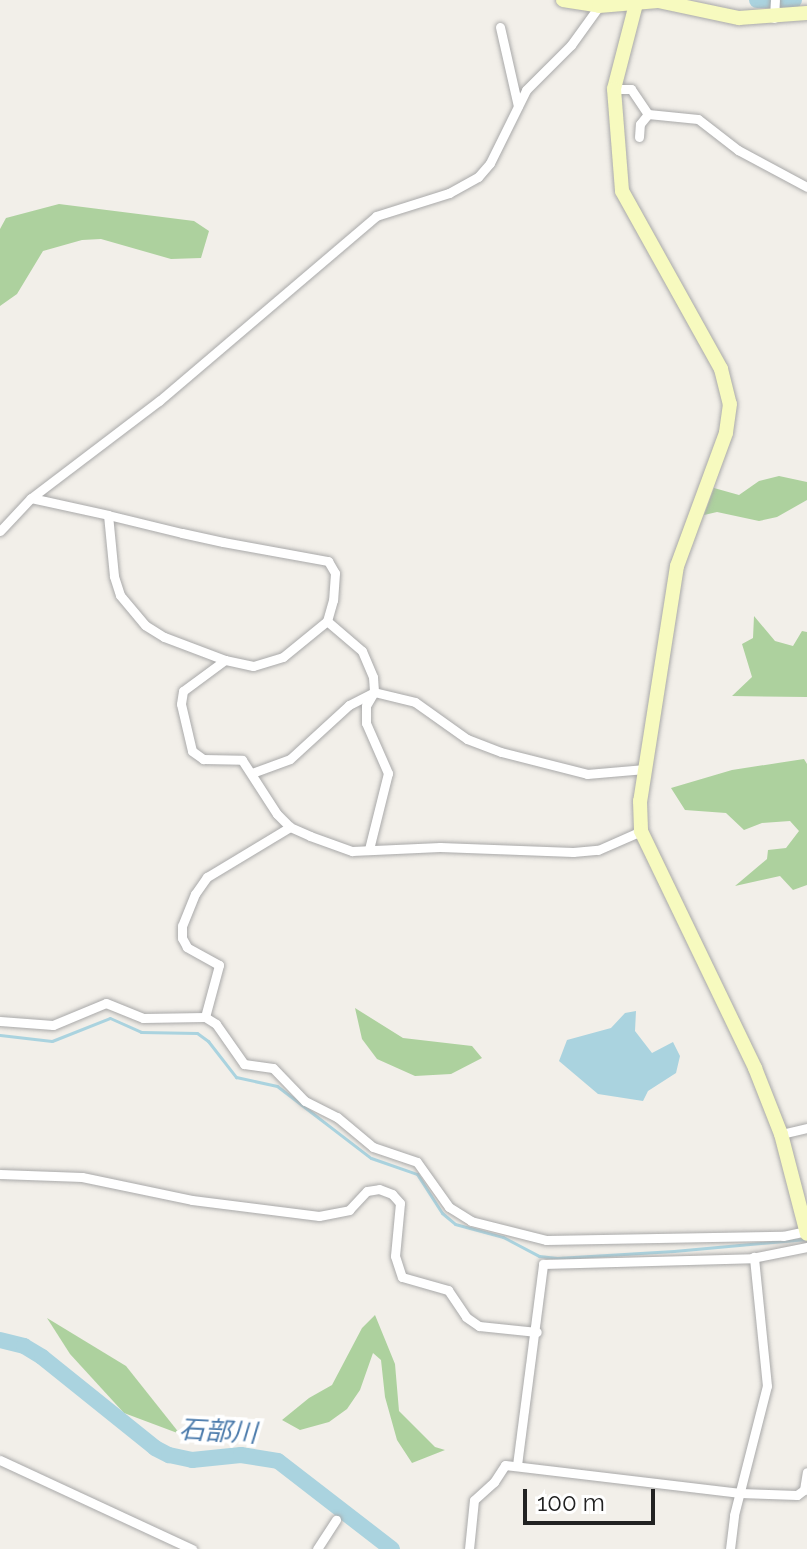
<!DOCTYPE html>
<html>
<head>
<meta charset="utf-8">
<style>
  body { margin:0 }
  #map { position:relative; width:807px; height:1549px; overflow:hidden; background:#f2efe9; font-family:Raleway,"Noto Sans JP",sans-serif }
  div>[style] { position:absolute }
  .forest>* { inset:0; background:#add19e }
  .water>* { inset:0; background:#aad3df }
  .stream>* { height:3px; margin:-1.5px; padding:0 1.5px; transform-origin:1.5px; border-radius:1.5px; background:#aad3df }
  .river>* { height:16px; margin:-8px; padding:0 8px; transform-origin:8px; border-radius:8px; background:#aad3df }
  .roads { filter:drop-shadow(0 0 2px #a9a9a9) drop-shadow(0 0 2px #a9a9a9) }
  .street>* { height:9px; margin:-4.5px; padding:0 4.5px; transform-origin:4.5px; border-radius:4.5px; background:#fff }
  .secondary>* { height:14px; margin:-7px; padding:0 7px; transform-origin:7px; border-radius:7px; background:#f7fabf }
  span { translate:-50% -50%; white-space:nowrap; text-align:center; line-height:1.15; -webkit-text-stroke:7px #fff; paint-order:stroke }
  .water-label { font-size:26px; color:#4a7aab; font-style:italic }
  .scale { position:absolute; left:523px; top:1489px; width:132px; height:36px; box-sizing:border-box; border:4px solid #222; border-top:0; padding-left:10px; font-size:24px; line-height:28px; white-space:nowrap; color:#222; -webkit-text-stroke:6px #fff; paint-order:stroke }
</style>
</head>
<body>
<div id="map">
  <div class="forest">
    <div style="clip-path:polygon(59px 204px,194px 221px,209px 231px,201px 258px,171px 259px,101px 239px,82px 240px,43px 251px,17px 294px,0 306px,0 229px,6px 218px)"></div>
    <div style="clip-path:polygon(779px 476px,807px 482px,807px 500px,777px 517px,759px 521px,717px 512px,704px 515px,714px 488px,739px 495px,759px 481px)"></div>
    <div style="clip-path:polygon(754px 616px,775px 641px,793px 646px,802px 631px,807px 632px,807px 697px,732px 696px,752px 677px,742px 644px,753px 638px)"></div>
    <div style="clip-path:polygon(804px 759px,807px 764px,807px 885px,793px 890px,780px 876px,735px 886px,767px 859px,768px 850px,786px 848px,799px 831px,790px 821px,762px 823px,744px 830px,726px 813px,685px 810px,671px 788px,732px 770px)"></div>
    <div style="clip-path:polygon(355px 1008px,403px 1038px,472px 1046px,482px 1058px,451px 1074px,415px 1076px,377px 1059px,362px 1039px)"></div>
    <div style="clip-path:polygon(375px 1315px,395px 1364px,399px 1411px,435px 1447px,445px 1450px,412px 1463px,397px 1440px,385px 1397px,381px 1360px,373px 1353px,360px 1390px,347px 1409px,329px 1422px,300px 1430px,282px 1420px,309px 1398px,332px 1385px,362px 1328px)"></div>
    <div style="clip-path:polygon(47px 1318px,126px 1366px,180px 1434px,124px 1413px,70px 1354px)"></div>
  </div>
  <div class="water">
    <div style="clip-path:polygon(636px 1011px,635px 1031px,652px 1053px,673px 1042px,680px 1056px,676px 1073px,648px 1091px,643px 1101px,598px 1094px,559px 1061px,567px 1040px,611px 1028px,625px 1013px)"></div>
  </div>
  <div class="stream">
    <div style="left:0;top:1035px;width:52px;rotate:6.6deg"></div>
    <div style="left:52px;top:1041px;width:62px;rotate:-21.6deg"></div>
    <div style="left:110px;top:1018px;width:34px;rotate:24deg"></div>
    <div style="left:141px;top:1032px;width:56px;rotate:1deg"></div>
    <div style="left:197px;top:1033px;width:14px;rotate:36deg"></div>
    <div style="left:208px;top:1041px;width:46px;rotate:52.1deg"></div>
    <div style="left:236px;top:1077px;width:42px;rotate:12.4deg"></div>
    <div style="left:277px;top:1086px;width:118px;rotate:37.5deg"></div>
    <div style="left:371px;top:1158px;width:49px;rotate:19.2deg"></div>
    <div style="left:417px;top:1174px;width:46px;rotate:57.3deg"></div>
    <div style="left:442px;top:1213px;width:17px;rotate:40deg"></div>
    <div style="left:455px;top:1224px;width:50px;rotate:15.2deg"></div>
    <div style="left:503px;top:1237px;width:41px;rotate:27.8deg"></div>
    <div style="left:539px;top:1256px;width:18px;rotate:6deg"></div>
    <div style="left:557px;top:1258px;width:117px;rotate:-3.4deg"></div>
    <div style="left:674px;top:1251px;width:134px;rotate:-5.2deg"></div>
  </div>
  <div class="river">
    <div style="left:757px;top:0;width:37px"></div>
    <div style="left:0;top:1340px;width:25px;rotate:14deg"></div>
    <div style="left:24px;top:1346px;width:21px;rotate:31deg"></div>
    <div style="left:42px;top:1357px;width:145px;rotate:38.8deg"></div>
    <div style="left:155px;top:1448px;width:16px;rotate:27deg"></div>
    <div style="left:169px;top:1455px;width:24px;rotate:12deg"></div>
    <div style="left:192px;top:1460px;width:49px;rotate:-5.8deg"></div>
    <div style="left:241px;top:1455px;width:37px;rotate:9deg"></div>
    <div style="left:278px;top:1461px;width:144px;rotate:37.7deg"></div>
  </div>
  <div class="roads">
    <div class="street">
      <div style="left:774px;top:18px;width:18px;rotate:-87deg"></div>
      <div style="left:500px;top:27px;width:81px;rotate:77.2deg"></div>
      <div style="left:614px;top:89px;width:17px"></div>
      <div style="left:631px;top:89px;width:30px;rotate:56deg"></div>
      <div style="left:648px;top:114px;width:50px;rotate:5.7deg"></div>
      <div style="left:698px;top:119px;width:51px;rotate:37.8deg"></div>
      <div style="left:738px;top:150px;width:78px;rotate:28.2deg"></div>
      <div style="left:639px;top:137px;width:13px;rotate:-86deg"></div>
      <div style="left:640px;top:124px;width:13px;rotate:-51deg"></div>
      <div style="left:31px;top:498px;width:79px;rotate:12.4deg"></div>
      <div style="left:108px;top:515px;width:76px;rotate:13.7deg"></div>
      <div style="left:182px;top:533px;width:42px;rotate:12.4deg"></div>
      <div style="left:223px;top:542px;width:107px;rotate:10.3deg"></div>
      <div style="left:328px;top:561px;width:14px;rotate:60deg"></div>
      <div style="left:335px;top:573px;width:27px;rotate:94deg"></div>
      <div style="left:333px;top:600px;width:22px;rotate:106deg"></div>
      <div style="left:327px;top:621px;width:57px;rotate:140.7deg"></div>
      <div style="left:283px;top:657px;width:31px;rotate:163deg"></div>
      <div style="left:253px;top:666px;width:29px;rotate:-168deg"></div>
      <div style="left:225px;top:660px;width:65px;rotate:-159.3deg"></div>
      <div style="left:164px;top:637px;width:22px;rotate:-148deg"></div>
      <div style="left:145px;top:625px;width:39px;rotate:-130deg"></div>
      <div style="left:120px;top:595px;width:20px;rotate:-108deg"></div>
      <div style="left:114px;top:576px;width:61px;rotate:-95.6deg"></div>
      <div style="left:0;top:531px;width:45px;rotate:-46.8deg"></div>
      <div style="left:31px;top:498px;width:161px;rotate:-37.2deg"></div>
      <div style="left:159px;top:401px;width:285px;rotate:-40.4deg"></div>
      <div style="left:376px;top:216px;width:77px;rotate:-17.5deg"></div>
      <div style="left:449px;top:193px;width:33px;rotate:-29deg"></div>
      <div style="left:478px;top:177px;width:18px;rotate:-49deg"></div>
      <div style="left:490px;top:163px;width:81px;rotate:-63.7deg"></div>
      <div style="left:526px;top:90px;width:64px;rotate:-45deg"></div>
      <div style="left:571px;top:45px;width:48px;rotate:-54.3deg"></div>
      <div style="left:327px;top:621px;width:46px;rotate:40.6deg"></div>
      <div style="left:362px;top:651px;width:28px;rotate:67deg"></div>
      <div style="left:373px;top:677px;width:15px;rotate:86deg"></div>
      <div style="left:374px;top:692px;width:16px;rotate:120deg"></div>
      <div style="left:366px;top:706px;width:17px;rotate:90deg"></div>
      <div style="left:366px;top:723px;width:55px;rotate:66.3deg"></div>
      <div style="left:388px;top:773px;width:78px;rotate:104deg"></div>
      <div style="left:225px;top:660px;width:52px;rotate:143.6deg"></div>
      <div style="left:183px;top:691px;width:13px;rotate:99deg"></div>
      <div style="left:181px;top:704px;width:48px;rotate:76.8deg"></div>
      <div style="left:192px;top:751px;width:14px;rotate:36deg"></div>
      <div style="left:203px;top:759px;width:39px;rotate:1deg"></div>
      <div style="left:242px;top:760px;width:64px;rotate:57.1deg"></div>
      <div style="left:277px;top:814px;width:18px;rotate:45deg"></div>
      <div style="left:290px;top:827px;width:22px;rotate:24deg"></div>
      <div style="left:310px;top:836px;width:45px;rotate:19.7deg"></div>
      <div style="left:352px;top:851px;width:88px;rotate:-2.6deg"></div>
      <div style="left:440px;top:847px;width:133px;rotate:2.2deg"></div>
      <div style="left:573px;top:852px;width:25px;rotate:-5deg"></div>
      <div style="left:598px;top:850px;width:47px;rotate:-23.8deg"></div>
      <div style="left:252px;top:773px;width:40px;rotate:-20.2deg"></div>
      <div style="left:290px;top:759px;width:80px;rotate:-42.5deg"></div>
      <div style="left:349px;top:705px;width:28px;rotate:-27deg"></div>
      <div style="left:374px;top:692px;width:42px;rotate:13.7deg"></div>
      <div style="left:415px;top:702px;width:64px;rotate:35.4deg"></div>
      <div style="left:467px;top:739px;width:36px;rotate:21deg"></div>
      <div style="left:501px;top:752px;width:89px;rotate:14.3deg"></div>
      <div style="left:587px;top:774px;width:58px;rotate:-4.9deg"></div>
      <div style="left:205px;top:1017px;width:54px;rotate:-74.9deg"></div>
      <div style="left:219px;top:965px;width:37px;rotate:-151deg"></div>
      <div style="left:187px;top:947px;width:10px;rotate:-119deg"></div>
      <div style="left:182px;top:938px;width:12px;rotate:-90deg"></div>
      <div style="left:182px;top:926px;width:35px;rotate:-68deg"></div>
      <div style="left:195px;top:894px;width:21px;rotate:-55deg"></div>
      <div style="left:207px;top:877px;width:97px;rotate:-31.1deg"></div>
      <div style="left:0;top:1021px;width:53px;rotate:4.3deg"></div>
      <div style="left:53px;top:1025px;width:57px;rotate:-22.5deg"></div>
      <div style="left:106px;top:1003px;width:40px;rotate:22deg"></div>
      <div style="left:143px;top:1018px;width:62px;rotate:-0.9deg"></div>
      <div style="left:205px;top:1017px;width:13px;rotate:32deg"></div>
      <div style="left:216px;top:1024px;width:49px;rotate:55deg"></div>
      <div style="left:244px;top:1064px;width:29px;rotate:8deg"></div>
      <div style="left:273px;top:1068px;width:46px;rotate:45.9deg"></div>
      <div style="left:305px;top:1101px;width:36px;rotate:27deg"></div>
      <div style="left:337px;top:1117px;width:47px;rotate:39.8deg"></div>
      <div style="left:373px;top:1147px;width:46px;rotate:18.8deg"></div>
      <div style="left:417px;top:1162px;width:55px;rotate:54.6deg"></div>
      <div style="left:449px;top:1207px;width:26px;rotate:32deg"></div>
      <div style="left:471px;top:1221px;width:77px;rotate:14.2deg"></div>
      <div style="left:546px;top:1240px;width:237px;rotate:-1deg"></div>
      <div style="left:783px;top:1236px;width:24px;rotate:-12deg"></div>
      <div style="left:781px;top:1134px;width:27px;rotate:-13deg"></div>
      <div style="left:0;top:1174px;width:82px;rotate:2.1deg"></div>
      <div style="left:82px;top:1177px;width:112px;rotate:11.8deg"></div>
      <div style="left:192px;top:1200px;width:128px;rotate:7.2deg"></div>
      <div style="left:319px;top:1216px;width:31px;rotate:-11deg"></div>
      <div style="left:349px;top:1210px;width:26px;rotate:-47deg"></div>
      <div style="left:367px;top:1191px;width:12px;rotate:-9deg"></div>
      <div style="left:379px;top:1189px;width:14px;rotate:21deg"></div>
      <div style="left:392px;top:1194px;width:12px;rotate:48deg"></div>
      <div style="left:400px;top:1203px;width:53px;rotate:95.4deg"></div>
      <div style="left:395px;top:1256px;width:22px;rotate:72deg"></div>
      <div style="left:402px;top:1277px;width:48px;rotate:15.8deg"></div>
      <div style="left:448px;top:1290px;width:32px;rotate:56deg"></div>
      <div style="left:466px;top:1317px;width:16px;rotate:35deg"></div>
      <div style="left:479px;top:1326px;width:58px;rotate:5.9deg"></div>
      <div style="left:0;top:1460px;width:212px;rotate:24.9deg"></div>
      <div style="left:517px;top:1465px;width:203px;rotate:-82.6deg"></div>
      <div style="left:543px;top:1264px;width:209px;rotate:-1.6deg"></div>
      <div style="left:752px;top:1258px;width:56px;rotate:-11.3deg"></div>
      <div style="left:317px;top:1549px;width:35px;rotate:-57deg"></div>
      <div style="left:469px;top:1549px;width:49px;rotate:-84.2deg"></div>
      <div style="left:474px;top:1500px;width:27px;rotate:-42deg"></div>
      <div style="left:494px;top:1482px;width:20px;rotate:-57deg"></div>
      <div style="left:505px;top:1465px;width:237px;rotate:6.8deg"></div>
      <div style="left:740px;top:1493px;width:57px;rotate:2deg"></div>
      <div style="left:797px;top:1495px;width:9px;rotate:-36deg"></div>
      <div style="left:804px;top:1490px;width:18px;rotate:-81deg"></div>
      <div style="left:730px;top:1549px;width:34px;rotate:-83deg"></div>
      <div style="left:734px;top:1515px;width:133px;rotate:-75.7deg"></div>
      <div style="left:767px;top:1386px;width:130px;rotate:-95.8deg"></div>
    </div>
    <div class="secondary">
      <div style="left:563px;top:0;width:36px;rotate:9deg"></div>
      <div style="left:599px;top:6px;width:59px;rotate:-4.8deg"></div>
      <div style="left:658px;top:1px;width:83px;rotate:11.9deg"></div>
      <div style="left:739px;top:18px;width:68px;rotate:-4.2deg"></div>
      <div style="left:637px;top:0;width:92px;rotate:104.5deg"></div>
      <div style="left:614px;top:89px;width:102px;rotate:85.5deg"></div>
      <div style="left:622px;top:191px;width:204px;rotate:60.9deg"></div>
      <div style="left:721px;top:369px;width:36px;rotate:76deg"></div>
      <div style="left:730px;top:404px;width:29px;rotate:98deg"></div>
      <div style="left:726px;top:433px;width:142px;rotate:110.2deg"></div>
      <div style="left:677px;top:566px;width:238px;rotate:98.9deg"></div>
      <div style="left:640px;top:801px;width:30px;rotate:88deg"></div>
      <div style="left:641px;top:831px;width:263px;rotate:64.3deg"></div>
      <div style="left:755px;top:1068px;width:71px;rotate:68.5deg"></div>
      <div style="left:781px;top:1134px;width:103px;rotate:75.4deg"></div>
    </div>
  </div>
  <div class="water-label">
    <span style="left:218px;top:1432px;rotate:3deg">石部川</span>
  </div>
  <div class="scale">100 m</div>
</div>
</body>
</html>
